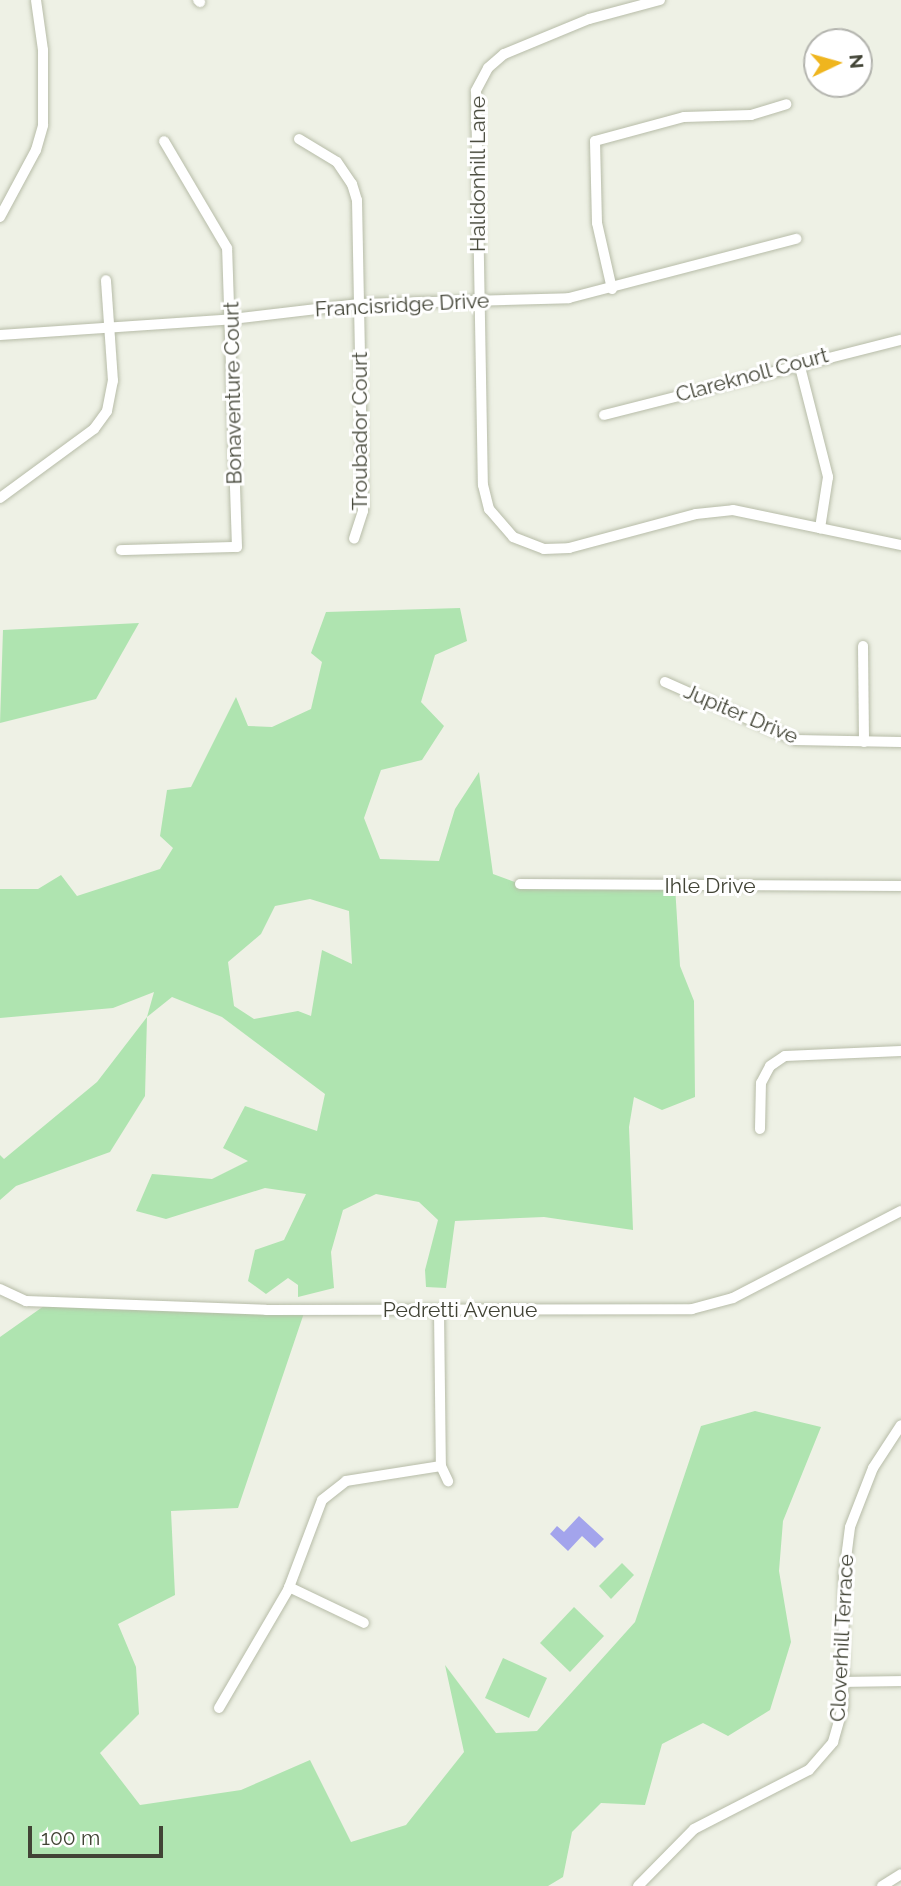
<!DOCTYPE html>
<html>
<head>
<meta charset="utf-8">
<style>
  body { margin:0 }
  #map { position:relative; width:901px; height:1886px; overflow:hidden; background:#eef1e5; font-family:Raleway,sans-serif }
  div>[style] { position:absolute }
  .green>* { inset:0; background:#afe4b0 }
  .water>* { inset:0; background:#a3a4ec }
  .roads { filter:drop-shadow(0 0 2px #b7bca8) drop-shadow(0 0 2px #b7bca8) }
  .street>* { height:10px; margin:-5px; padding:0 5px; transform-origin:5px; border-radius:5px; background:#fff }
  span { translate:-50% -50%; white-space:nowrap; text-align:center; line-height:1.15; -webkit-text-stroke:6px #fff; paint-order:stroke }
  .street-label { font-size:21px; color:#414335 }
  .north { position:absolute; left:803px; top:28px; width:70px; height:70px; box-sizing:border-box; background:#fff; border:2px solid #b3b4ae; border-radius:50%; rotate:85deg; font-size:19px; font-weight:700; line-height:28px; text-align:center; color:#414335 }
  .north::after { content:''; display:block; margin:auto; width:24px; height:32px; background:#efb51e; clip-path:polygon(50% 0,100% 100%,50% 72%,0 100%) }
  .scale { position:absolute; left:28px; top:1826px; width:135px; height:32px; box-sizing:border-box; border:4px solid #414335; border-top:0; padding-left:9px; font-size:21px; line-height:24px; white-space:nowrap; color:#414335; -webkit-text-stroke:5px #fff; paint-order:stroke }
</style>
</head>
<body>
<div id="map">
  <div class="green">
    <div style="clip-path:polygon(evenodd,460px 608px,467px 641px,435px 655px,421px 702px,444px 726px,422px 760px,381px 770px,364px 818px,380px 859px,439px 861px,455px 809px,479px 772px,493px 874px,520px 884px,675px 886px,680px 966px,694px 1001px,695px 1097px,662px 1110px,634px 1097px,629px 1127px,633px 1230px,544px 1217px,455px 1221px,446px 1288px,426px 1287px,425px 1270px,438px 1220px,419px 1202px,376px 1194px,343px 1210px,331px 1252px,334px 1288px,298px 1297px,298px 1285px,288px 1278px,266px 1294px,248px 1281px,255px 1250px,284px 1240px,306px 1194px,265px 1188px,166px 1219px,136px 1211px,152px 1174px,212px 1179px,248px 1161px,223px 1148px,245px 1106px,317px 1131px,325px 1094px,222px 1017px,172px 997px,147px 1017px,145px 1096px,110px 1152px,16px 1186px,0 1200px,0 1155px,4px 1159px,97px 1082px,147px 1017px,154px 992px,113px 1008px,0 1018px,0 889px,38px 889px,61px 875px,77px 896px,160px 869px,173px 848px,160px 836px,167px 790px,191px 787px,236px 697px,248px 726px,272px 727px,311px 709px,322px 662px,311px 653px,326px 612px,460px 608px,310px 899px,349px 911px,352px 964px,322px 950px,311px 1016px,298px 1011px,254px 1019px,234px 1006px,228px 962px,261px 934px,275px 906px,310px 899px)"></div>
    <div style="clip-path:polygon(139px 623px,96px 699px,0 723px,3px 630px)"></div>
    <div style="clip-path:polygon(51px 1301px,305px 1310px,238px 1508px,171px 1511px,175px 1595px,118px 1624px,136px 1667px,139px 1714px,100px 1753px,140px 1805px,241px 1790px,310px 1760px,351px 1842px,406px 1825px,464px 1752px,445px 1665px,496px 1733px,537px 1731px,635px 1622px,701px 1426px,755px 1411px,821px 1427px,783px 1521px,779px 1571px,791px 1642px,770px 1710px,728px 1736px,703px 1723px,662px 1744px,645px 1805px,601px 1803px,572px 1832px,563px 1877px,548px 1886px,0 1886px,0 1337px)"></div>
    <div style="clip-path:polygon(622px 1563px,634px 1575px,611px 1599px,599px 1586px)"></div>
    <div style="clip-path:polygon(574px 1607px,604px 1636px,570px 1672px,540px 1643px)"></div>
    <div style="clip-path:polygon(503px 1658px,547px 1678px,529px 1718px,485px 1698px)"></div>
  </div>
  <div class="water">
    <div style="clip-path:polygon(579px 1516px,604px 1539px,595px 1548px,582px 1536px,568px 1551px,550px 1534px,557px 1526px,564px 1532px)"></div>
  </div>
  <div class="roads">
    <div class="street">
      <div style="left:198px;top:0;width:3px;rotate:45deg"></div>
      <div style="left:660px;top:0;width:73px;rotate:165deg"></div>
      <div style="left:589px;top:19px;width:92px;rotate:157.6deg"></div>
      <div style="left:504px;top:54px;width:21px;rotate:139deg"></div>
      <div style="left:488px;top:68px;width:26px;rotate:118deg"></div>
      <div style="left:476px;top:91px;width:394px;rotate:89deg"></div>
      <div style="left:483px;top:485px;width:25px;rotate:76deg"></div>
      <div style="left:489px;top:509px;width:37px;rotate:49deg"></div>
      <div style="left:513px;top:537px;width:33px;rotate:21deg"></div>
      <div style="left:544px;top:549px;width:25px;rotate:-2deg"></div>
      <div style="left:569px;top:548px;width:131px;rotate:-15deg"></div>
      <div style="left:696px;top:514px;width:37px;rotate:-6deg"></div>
      <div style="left:733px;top:510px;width:172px;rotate:11.8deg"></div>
      <div style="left:299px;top:139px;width:44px;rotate:31.2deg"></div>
      <div style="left:337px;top:162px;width:27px;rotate:56deg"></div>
      <div style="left:352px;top:184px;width:17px;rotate:73deg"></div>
      <div style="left:357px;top:200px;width:311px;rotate:88.9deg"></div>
      <div style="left:363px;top:511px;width:29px;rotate:108deg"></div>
      <div style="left:0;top:217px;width:76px;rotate:-61.8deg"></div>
      <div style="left:36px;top:150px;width:26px;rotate:-74deg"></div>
      <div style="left:43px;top:125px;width:75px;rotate:-90deg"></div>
      <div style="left:43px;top:50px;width:50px;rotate:-98deg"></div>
      <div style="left:612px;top:289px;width:68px;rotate:-102.8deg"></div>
      <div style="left:597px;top:223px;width:82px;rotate:-91.4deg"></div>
      <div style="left:595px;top:141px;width:92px;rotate:-15.1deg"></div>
      <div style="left:684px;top:117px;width:67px;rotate:-1.7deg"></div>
      <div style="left:751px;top:115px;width:37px;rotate:-17deg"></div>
      <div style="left:0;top:335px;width:233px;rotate:-3.9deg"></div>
      <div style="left:232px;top:319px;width:128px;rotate:-6.7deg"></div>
      <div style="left:359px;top:304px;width:210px;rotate:-1.6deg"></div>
      <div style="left:569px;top:298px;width:235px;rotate:-14.6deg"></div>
      <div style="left:799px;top:363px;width:118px;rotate:75.7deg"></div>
      <div style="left:828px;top:477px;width:52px;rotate:98.9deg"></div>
      <div style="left:604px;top:415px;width:306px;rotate:-14.2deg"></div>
      <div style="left:0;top:498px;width:117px;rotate:-36.3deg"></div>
      <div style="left:94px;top:429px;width:22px;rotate:-54deg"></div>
      <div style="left:107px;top:411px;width:31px;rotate:-79deg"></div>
      <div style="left:113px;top:381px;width:101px;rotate:-94deg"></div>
      <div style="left:121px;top:550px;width:116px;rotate:-1.5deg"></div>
      <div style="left:237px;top:547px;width:299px;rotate:-91.9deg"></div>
      <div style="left:227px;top:248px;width:124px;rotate:-120.5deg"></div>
      <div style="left:863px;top:646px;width:96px;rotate:89.4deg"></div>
      <div style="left:665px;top:682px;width:142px;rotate:24deg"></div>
      <div style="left:795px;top:740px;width:106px;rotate:1.1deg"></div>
      <div style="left:520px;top:884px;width:381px;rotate:0.3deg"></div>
      <div style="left:760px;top:1129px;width:46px;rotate:-88.8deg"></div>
      <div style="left:761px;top:1083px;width:19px;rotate:-62deg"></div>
      <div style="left:770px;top:1066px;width:18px;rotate:-34deg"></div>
      <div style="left:785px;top:1056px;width:116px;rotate:-2.5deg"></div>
      <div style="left:0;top:1289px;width:29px;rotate:25deg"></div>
      <div style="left:26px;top:1301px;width:240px;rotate:2.1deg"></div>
      <div style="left:266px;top:1310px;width:426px;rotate:-0.1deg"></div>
      <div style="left:692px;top:1309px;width:42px;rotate:-15deg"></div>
      <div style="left:733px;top:1298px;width:189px;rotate:-27.4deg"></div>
      <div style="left:439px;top:1311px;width:155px;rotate:89.3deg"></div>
      <div style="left:441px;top:1466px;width:17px;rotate:65deg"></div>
      <div style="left:289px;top:1587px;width:83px;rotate:25.6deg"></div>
      <div style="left:844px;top:1682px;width:57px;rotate:-1deg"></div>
      <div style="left:219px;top:1708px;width:137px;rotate:-59.7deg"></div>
      <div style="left:288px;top:1590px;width:96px;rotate:-69.3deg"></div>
      <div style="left:322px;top:1500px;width:31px;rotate:-38deg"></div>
      <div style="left:346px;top:1481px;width:96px;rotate:-9deg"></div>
      <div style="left:638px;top:1886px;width:80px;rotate:-45.5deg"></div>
      <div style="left:694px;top:1829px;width:129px;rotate:-27.2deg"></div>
      <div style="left:809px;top:1770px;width:37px;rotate:-49deg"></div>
      <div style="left:833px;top:1742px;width:37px;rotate:-74deg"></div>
      <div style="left:843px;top:1706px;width:132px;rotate:-89.6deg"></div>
      <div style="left:844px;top:1574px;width:47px;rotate:-82.7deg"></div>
      <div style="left:850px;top:1527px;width:63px;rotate:-68.7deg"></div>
      <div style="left:873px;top:1468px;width:51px;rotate:-56.9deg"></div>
      <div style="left:882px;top:1886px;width:22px;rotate:-32deg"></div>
    </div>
  </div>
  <div class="street-label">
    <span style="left:478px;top:174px;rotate:-90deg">Halidonhill Lane</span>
    <span style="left:402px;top:305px;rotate:-3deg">Francisridge Drive</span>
    <span style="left:752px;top:375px;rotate:-15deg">Clareknoll Court</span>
    <span style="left:233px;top:393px;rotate:-91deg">Bonaventure Court</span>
    <span style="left:360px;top:431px;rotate:-90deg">Troubador Court</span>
    <span style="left:741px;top:714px;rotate:23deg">Jupiter Drive</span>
    <span style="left:710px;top:886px">Ihle Drive</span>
    <span style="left:460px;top:1310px">Pedretti Avenue</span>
    <span style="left:842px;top:1638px;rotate:-87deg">Cloverhill Terrace</span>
  </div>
  <div class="north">N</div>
  <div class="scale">100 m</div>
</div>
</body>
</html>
